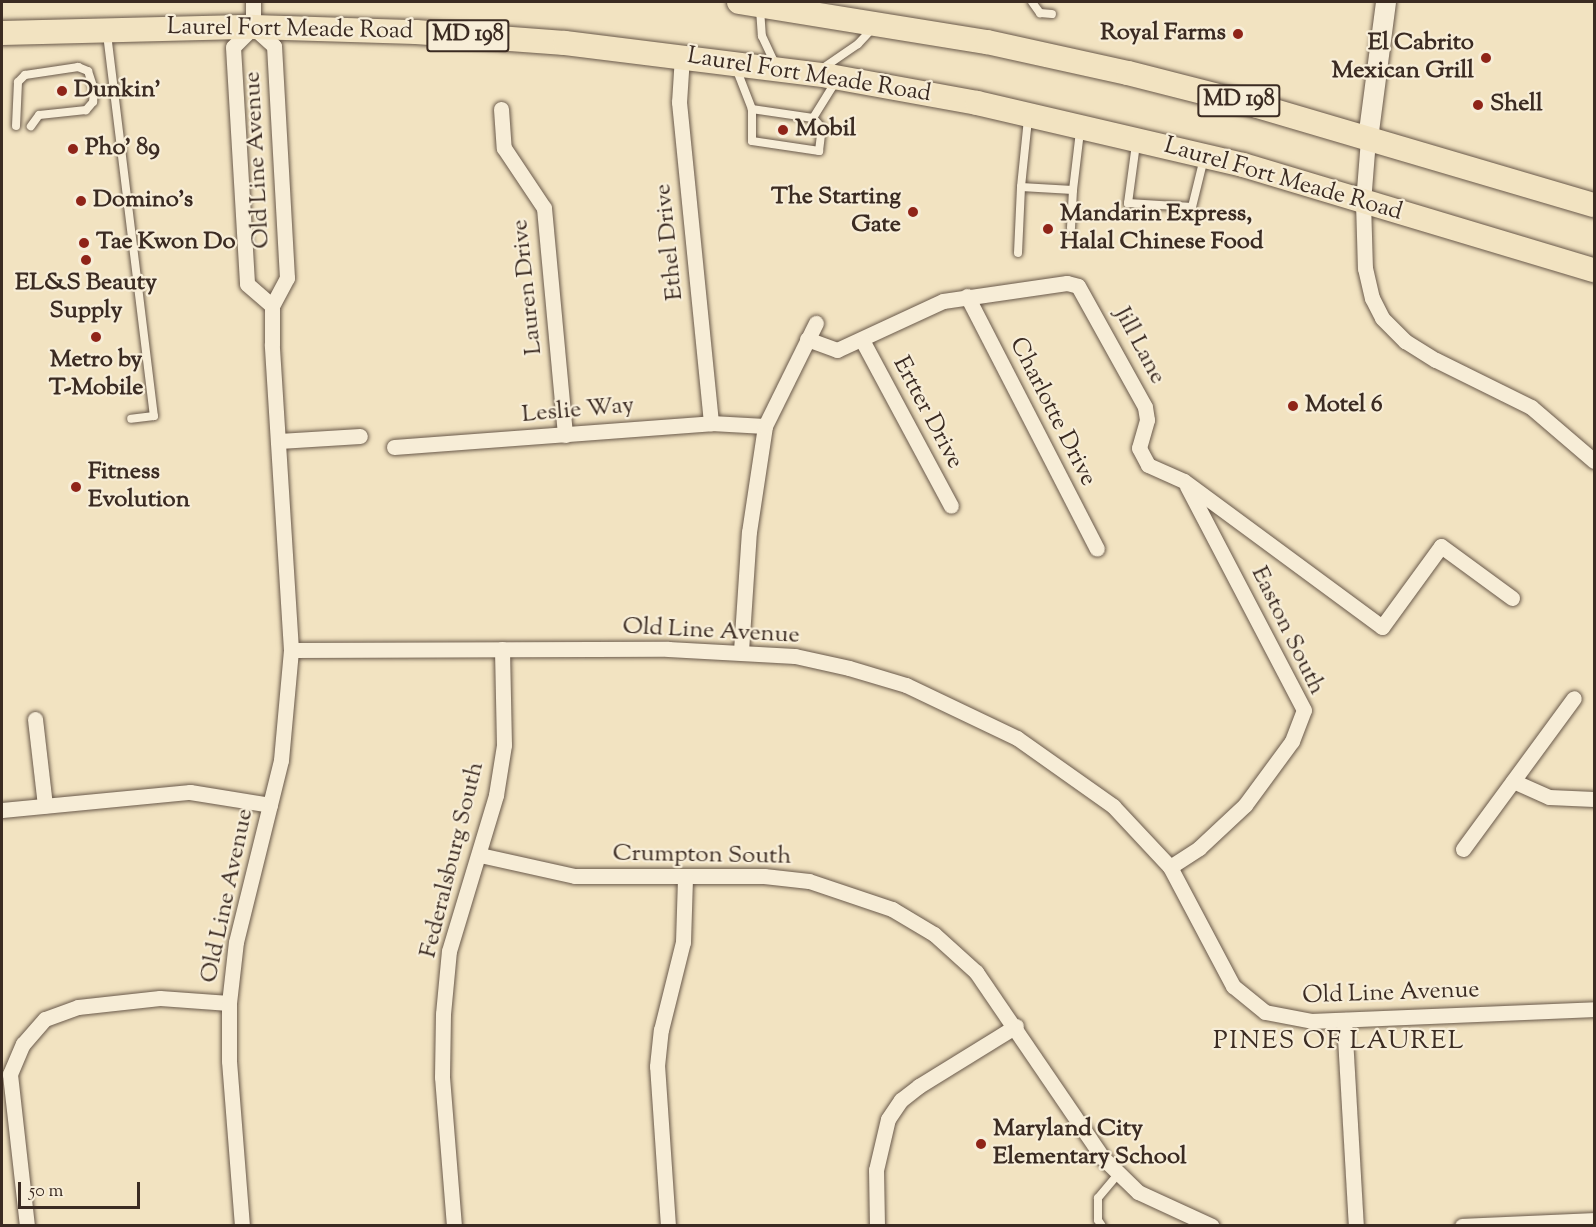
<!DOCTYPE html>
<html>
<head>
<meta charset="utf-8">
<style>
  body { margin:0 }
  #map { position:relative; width:1596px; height:1227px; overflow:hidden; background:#f2e3c1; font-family:"Sorts Mill Goudy",serif }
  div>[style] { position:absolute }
  .roads { filter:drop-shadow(0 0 2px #69594a) drop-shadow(0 0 2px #69594a) }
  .service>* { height:8px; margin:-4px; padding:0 4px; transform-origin:4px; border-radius:4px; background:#f7edd7 }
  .minor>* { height:15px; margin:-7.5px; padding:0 7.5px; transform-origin:7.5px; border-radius:7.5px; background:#f7edd7 }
  .tertiary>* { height:20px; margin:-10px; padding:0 10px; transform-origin:10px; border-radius:10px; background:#f7edd7 }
  .primary>* { height:24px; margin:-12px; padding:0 12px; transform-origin:12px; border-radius:12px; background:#f2e3c1 }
  .dots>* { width:16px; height:16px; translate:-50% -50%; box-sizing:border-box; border:3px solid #f7edd7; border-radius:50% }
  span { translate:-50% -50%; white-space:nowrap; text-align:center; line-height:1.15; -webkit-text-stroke:4.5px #f7edd7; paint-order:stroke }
  .shield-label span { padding:2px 4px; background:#f7edd7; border:2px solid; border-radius:4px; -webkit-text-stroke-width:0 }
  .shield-label { font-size:22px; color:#3b2b22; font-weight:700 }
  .street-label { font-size:24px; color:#3b2b22 }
  .poi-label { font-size:24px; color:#3b2b22; font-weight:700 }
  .right { translate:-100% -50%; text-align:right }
  .left { translate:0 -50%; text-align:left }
  .neighbourhood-label { font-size:26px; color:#3b2b22; letter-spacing:1.5px }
  .frame { position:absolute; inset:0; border:3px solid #3b2b22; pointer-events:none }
  .scale { position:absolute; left:18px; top:1182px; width:122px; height:27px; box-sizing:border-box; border:3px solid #3b2b22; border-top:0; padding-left:8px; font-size:18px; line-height:21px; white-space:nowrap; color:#3b2b22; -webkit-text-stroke:4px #f7edd7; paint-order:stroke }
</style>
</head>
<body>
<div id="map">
  <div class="roads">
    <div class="service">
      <div style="left:1032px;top:2px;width:14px;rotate:54deg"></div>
      <div style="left:1040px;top:13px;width:12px;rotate:5deg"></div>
      <div style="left:760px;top:9px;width:27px;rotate:86deg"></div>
      <div style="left:762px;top:36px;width:33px;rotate:65deg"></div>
      <div style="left:107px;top:34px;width:385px;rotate:83deg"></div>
      <div style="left:154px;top:416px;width:23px;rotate:173deg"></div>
      <div style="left:736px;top:68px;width:44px;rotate:68.7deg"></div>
      <div style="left:752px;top:109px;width:32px;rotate:90deg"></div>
      <div style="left:752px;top:141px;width:68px;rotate:8.5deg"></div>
      <div style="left:819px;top:151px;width:23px;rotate:-83deg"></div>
      <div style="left:822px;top:128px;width:13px;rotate:-132deg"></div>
      <div style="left:813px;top:118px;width:62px;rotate:-171.6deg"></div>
      <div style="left:823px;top:68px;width:42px;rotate:-34.4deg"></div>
      <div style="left:858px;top:44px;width:21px;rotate:-47deg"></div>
      <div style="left:813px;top:118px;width:44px;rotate:-58.1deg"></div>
      <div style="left:1028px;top:119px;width:68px;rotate:95.9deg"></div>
      <div style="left:1021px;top:187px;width:52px;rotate:3.3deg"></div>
      <div style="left:1073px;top:190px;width:59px;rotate:-83.2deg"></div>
      <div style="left:16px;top:126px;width:44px;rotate:-87.4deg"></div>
      <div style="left:18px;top:82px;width:10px;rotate:-45deg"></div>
      <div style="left:25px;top:75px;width:54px;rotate:-8.6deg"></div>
      <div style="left:78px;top:67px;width:11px;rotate:22deg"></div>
      <div style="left:88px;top:71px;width:19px;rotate:72deg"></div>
      <div style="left:94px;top:89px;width:13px;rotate:94deg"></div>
      <div style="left:93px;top:102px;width:11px;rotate:131deg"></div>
      <div style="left:86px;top:110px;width:47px;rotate:173.9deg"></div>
      <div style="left:39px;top:115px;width:14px;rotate:126deg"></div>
      <div style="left:1136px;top:144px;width:60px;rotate:97.7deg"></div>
      <div style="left:1128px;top:203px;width:64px;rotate:3.6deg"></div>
      <div style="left:1192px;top:207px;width:50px;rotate:-76.2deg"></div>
      <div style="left:1071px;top:228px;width:38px;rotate:-87deg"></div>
      <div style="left:1018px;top:253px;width:66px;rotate:-87.4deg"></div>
      <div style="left:1102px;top:1226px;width:7px;rotate:-124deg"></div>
      <div style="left:1098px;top:1220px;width:22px;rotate:-90deg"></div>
      <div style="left:1098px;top:1198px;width:33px;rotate:-50deg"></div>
    </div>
    <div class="minor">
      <div style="left:253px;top:2px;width:25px;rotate:90deg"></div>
      <div style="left:253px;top:27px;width:28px;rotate:135deg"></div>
      <div style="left:233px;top:47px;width:237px;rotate:86.6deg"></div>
      <div style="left:247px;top:284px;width:33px;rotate:41deg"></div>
      <div style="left:682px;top:56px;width:46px;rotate:93.7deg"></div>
      <div style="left:679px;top:102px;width:323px;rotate:84.3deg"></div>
      <div style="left:501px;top:109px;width:39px;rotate:86deg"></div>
      <div style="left:504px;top:148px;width:72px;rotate:56.3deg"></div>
      <div style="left:544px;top:208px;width:228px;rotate:84.7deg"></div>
      <div style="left:1368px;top:139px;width:63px;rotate:94.5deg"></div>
      <div style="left:1363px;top:202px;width:66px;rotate:88.3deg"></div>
      <div style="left:1365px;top:268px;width:31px;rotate:77deg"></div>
      <div style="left:1372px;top:298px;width:22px;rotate:63deg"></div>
      <div style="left:1382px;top:318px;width:33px;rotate:45deg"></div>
      <div style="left:1405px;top:341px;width:36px;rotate:32deg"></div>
      <div style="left:1436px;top:360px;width:106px;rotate:26.3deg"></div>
      <div style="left:1531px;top:407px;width:83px;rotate:40.6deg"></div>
      <div style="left:967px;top:296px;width:284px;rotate:62.8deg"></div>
      <div style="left:807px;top:339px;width:32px;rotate:20deg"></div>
      <div style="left:837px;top:350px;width:117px;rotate:-24.8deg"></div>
      <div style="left:943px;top:301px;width:125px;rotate:-8.3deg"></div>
      <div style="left:1067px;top:283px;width:11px;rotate:15deg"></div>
      <div style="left:1078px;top:286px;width:138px;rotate:61deg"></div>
      <div style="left:1145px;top:407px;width:13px;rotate:81deg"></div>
      <div style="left:1147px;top:420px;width:29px;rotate:106deg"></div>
      <div style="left:1139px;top:448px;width:19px;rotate:62deg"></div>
      <div style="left:1148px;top:465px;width:39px;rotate:24deg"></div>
      <div style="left:1184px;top:481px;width:246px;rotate:36.4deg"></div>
      <div style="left:1382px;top:627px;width:100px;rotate:-53.9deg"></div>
      <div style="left:1441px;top:546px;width:88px;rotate:36.2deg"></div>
      <div style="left:862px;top:340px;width:188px;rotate:61.8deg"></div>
      <div style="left:279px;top:441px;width:81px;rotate:-3.5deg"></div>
      <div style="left:394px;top:447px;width:318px;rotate:-4.3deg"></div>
      <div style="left:711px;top:423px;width:54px;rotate:3.2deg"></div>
      <div style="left:291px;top:650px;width:377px;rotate:-0.2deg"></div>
      <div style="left:668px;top:649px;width:127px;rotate:3.2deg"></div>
      <div style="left:795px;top:656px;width:55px;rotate:12.5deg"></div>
      <div style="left:849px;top:668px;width:59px;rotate:16.6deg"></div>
      <div style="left:906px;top:685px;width:123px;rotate:25.5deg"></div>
      <div style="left:1017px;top:738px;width:118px;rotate:35.3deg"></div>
      <div style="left:1113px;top:806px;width:83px;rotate:46.9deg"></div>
      <div style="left:1170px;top:867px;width:135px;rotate:62.1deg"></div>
      <div style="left:1233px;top:986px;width:41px;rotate:39.1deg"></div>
      <div style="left:1265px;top:1012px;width:48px;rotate:10.8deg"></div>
      <div style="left:1312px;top:1021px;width:282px;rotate:-2.4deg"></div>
      <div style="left:741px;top:651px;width:119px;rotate:-86.2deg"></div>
      <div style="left:749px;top:532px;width:107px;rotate:-81.4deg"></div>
      <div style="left:765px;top:426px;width:115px;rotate:-63.7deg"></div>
      <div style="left:35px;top:719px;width:87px;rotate:83.4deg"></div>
      <div style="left:1513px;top:781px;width:39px;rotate:24deg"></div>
      <div style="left:1549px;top:797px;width:45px;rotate:2.5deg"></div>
      <div style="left:2px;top:810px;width:189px;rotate:-5.5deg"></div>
      <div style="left:190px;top:792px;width:81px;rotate:9.2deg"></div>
      <div style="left:1463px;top:849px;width:187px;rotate:-53.7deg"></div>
      <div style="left:480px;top:855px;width:97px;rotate:12.5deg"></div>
      <div style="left:575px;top:876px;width:189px"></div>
      <div style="left:764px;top:876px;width:45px;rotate:6.3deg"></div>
      <div style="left:809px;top:881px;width:88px;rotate:18.6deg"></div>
      <div style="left:892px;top:909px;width:49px;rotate:30.8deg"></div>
      <div style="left:934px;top:934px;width:57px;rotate:42.1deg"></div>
      <div style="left:976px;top:972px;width:225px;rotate:55.7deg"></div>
      <div style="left:1103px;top:1158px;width:49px;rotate:44.2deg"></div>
      <div style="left:1138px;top:1192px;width:81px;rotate:24.7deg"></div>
      <div style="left:1170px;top:867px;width:35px;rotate:-33deg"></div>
      <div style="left:1199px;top:848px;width:63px;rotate:-43.1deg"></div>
      <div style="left:1245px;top:805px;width:79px;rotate:-53.7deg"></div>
      <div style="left:1292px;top:741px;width:33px;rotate:-69deg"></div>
      <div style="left:1304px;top:710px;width:253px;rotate:-117.6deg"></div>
      <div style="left:1344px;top:1020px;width:206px;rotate:86.7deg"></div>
      <div style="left:27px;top:1226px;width:153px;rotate:-96.4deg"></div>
      <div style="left:10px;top:1074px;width:33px;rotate:-67deg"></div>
      <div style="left:23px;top:1044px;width:33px;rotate:-49deg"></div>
      <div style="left:45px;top:1019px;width:35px;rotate:-20deg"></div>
      <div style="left:78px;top:1007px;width:82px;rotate:-6.3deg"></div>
      <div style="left:160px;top:998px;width:69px;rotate:4.1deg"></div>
      <div style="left:242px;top:1226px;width:166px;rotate:-94.5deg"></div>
      <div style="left:229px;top:1061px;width:58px;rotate:-90deg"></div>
      <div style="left:229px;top:1003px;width:61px;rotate:-83.5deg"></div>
      <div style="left:236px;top:942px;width:187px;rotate:-76.1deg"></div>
      <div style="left:281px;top:760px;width:110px;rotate:-84.8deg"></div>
      <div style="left:291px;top:650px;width:306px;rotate:-93.6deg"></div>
      <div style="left:272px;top:345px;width:39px;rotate:-90deg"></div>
      <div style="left:272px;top:306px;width:32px;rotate:-62deg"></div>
      <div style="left:287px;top:278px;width:232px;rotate:-93.2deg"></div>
      <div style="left:274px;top:46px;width:28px;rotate:-138deg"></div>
      <div style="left:454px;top:1226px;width:149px;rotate:-94.6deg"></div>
      <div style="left:442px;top:1077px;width:63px;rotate:-89.1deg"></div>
      <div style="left:443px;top:1014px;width:63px;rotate:-84.6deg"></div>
      <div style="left:449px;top:951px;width:163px;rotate:-73.2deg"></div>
      <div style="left:496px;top:795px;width:51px;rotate:-80.9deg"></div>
      <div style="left:504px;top:745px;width:96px;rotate:-91.2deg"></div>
      <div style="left:668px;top:1226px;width:160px;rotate:-93.9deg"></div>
      <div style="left:657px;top:1066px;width:36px;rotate:-84deg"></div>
      <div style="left:661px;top:1030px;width:91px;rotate:-76deg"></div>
      <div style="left:683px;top:942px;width:64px;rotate:-88.2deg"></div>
      <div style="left:877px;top:1226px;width:56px;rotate:-91deg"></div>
      <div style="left:876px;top:1170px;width:52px;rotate:-76.8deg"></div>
      <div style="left:888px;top:1119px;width:23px;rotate:-56deg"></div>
      <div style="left:901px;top:1100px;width:23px;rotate:-38deg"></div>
      <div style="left:919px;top:1086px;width:114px;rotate:-31.7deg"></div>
      <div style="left:1462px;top:1226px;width:132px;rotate:-2.6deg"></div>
    </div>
    <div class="tertiary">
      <div style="left:1368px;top:139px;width:138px;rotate:-82.5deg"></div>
    </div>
    <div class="primary">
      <div style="left:739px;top:2px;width:251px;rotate:9.2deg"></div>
      <div style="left:987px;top:42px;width:144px;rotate:12.4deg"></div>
      <div style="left:1128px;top:73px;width:133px;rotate:14.3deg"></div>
      <div style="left:1257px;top:106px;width:351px;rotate:16.4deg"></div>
      <div style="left:2px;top:33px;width:251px;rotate:-1.4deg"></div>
      <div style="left:253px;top:27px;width:163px;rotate:1.8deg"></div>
      <div style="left:416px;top:32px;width:149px;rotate:4.2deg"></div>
      <div style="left:565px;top:43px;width:266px;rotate:7.1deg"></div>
      <div style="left:829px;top:76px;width:150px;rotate:10.3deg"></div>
      <div style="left:977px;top:103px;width:273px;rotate:13.1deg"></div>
      <div style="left:1243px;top:165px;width:366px;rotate:16.7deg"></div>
    </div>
  </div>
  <div class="dots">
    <div style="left:1238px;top:34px;background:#8f2418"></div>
    <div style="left:1486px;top:58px;background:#8f2418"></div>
    <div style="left:62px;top:91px;background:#8f2418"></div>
    <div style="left:1478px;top:105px;background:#8f2418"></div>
    <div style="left:783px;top:130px;background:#8f2418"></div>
    <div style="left:73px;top:149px;background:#8f2418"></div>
    <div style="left:81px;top:201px;background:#8f2418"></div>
    <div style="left:913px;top:212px;background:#8f2418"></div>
    <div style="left:1048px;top:229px;background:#8f2418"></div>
    <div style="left:84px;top:243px;background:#8f2418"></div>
    <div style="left:86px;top:260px;background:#8f2418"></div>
    <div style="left:96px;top:337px;background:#8f2418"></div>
    <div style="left:1293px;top:406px;background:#8f2418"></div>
    <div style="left:76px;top:487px;background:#8f2418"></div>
    <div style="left:981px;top:1144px;background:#8f2418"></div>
  </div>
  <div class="shield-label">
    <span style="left:468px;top:36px">MD 198</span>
    <span style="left:1239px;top:101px">MD 198</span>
  </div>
  <div class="street-label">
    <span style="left:290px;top:30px;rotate:1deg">Laurel Fort Meade Road</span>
    <span style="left:809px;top:76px;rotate:9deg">Laurel Fort Meade Road</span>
    <span style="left:258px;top:160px;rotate:-93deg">Old Line Avenue</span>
    <span style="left:1283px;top:180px;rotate:16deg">Laurel Fort Meade Road</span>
    <span style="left:670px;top:242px;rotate:-96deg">Ethel Drive</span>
    <span style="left:528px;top:287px;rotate:-96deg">Lauren Drive</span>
    <span style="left:1139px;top:346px;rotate:62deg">Jill Lane</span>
    <span style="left:578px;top:411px;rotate:-5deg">Leslie Way</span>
    <span style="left:1052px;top:412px;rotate:63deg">Charlotte Drive</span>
    <span style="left:927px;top:413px;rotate:62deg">Ertter Drive</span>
    <span style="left:1287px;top:631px;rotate:64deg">Easton South</span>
    <span style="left:711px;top:632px;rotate:3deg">Old Line Avenue</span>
    <span style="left:702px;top:856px;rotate:1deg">Crumpton South</span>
    <span style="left:453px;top:860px;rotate:-76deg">Federalsburg South</span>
    <span style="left:228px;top:896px;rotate:-78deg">Old Line Avenue</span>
    <span style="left:1391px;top:994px;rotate:-2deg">Old Line Avenue</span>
  </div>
  <div class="poi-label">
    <span class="right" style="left:1226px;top:34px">Royal Farms</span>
    <span class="right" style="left:1474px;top:58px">El Cabrito<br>Mexican Grill</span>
    <span class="left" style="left:74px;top:91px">Dunkin'</span>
    <span class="left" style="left:1490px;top:105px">Shell</span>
    <span class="left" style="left:795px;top:130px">Mobil</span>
    <span class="left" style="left:85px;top:149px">Pho' 89</span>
    <span class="right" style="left:901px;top:212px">The Starting<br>Gate</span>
    <span class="left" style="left:93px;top:201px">Domino's</span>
    <span class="left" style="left:1060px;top:229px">Mandarin Express,<br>Halal Chinese Food</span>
    <span class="left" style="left:96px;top:243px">Tae Kwon Do</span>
    <span style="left:86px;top:298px">EL&amp;S Beauty<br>Supply</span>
    <span style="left:96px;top:375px">Metro by<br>T-Mobile</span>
    <span class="left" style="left:1305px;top:406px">Motel 6</span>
    <span class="left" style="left:88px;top:487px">Fitness<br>Evolution</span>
    <span class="left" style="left:993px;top:1144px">Maryland City<br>Elementary School</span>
  </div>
  <div class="neighbourhood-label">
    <span style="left:1339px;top:1042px">PINES OF LAUREL</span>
  </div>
  <div class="frame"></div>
  <div class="scale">50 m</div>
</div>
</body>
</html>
